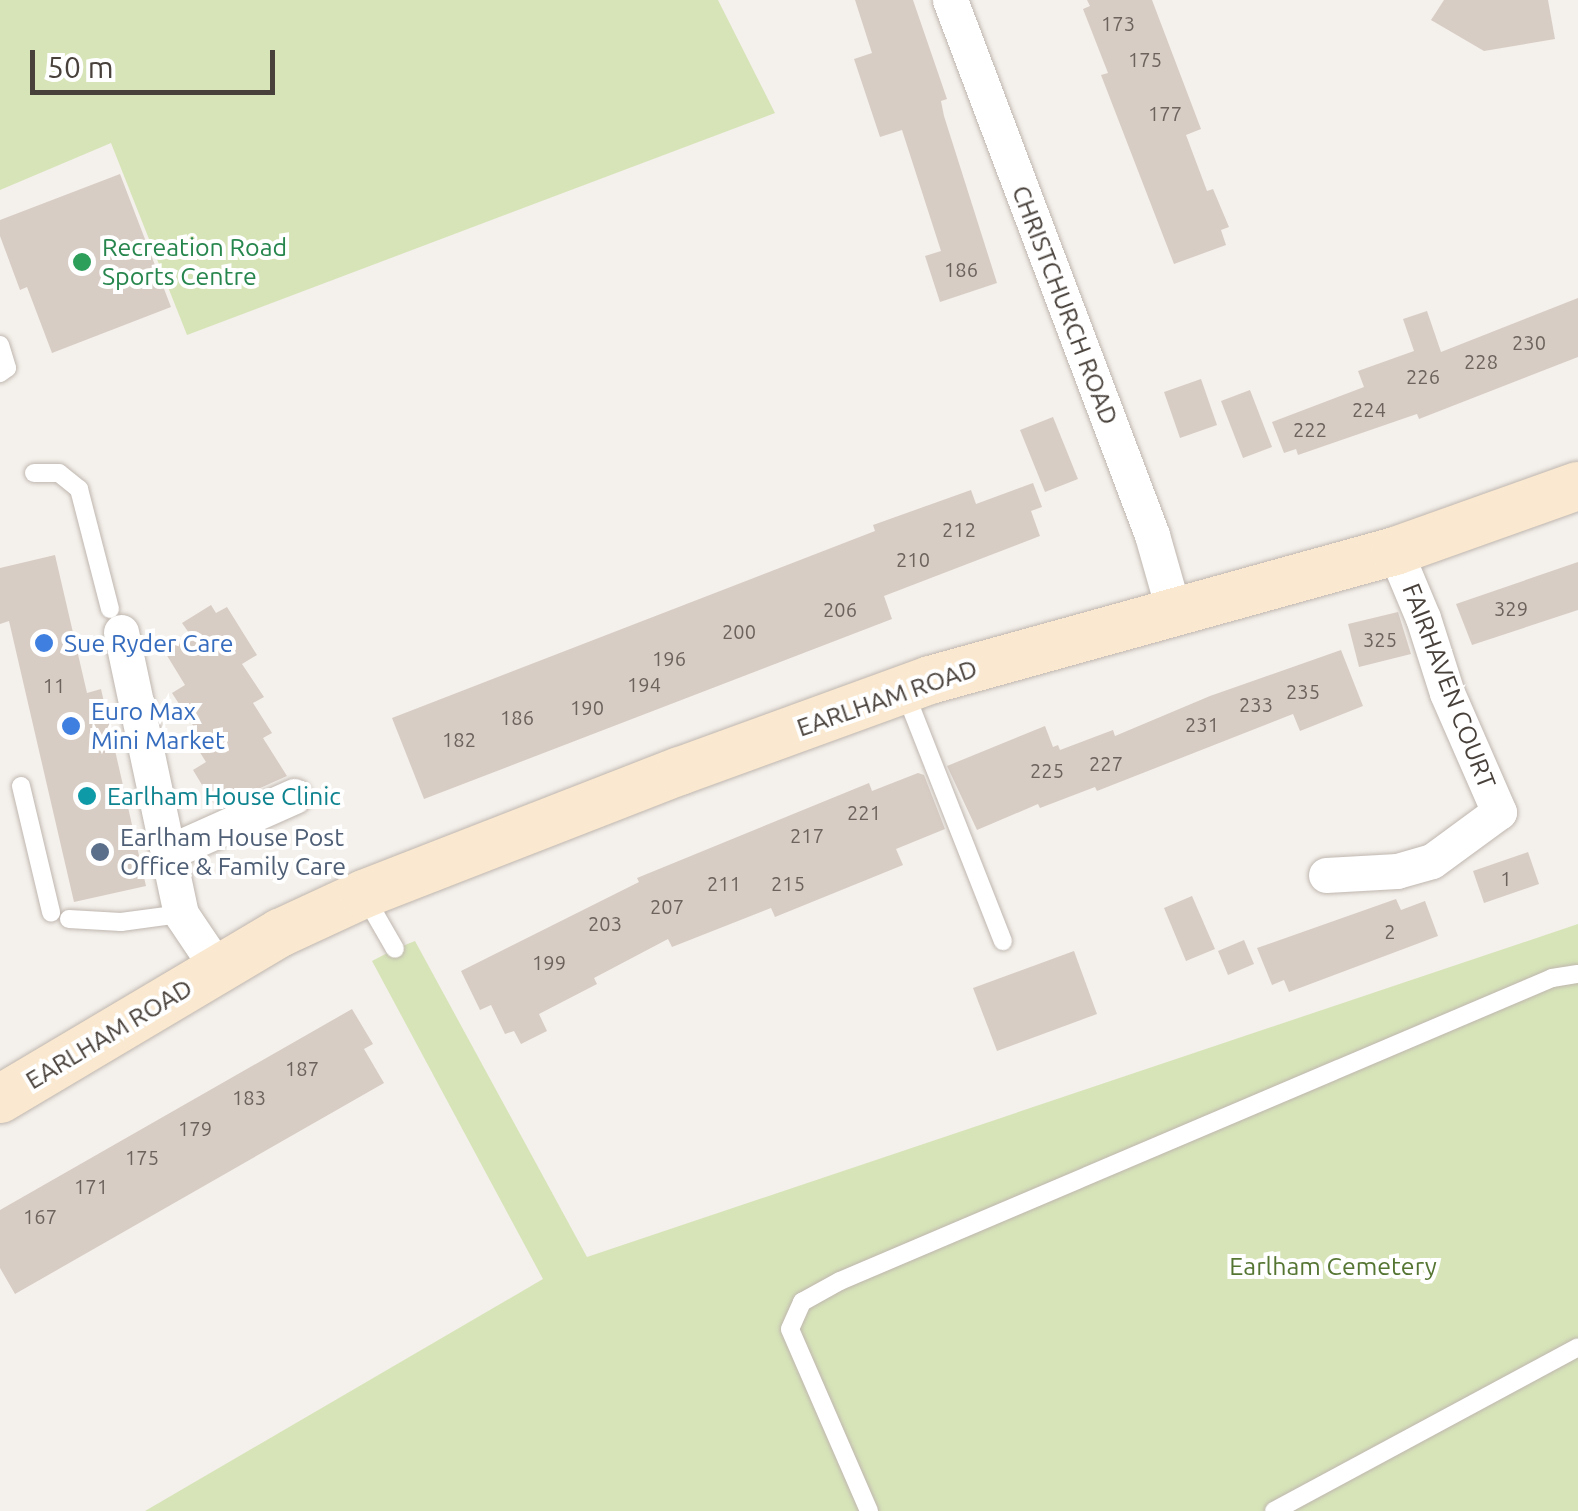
<!DOCTYPE html>
<html>
<head>
<meta charset="utf-8">
<style>
  body { margin:0 }
  #map { position:relative; width:1578px; height:1511px; overflow:hidden; background:#f4f0eb; font-family:Ubuntu,sans-serif }
  div>[style] { position:absolute }
  .green>* { inset:0; background:#d7e4b8 }
  .building>* { inset:0; background:#d8cdc5 }
  .roads { filter:drop-shadow(0 0 2px #bfb6af) drop-shadow(0 0 2px #bfb6af) }
  .service>* { height:18px; margin:-9px; padding:0 9px; transform-origin:9px; border-radius:9px; background:#fff }
  .minor>* { height:35px; margin:-17.5px; padding:0 17.5px; transform-origin:17.5px; border-radius:17.5px; background:#fff }
  .secondary>* { height:48px; margin:-24px; padding:0 24px; transform-origin:24px; border-radius:24px; background:#fae9d0 }
  .dots>* { width:28px; height:28px; translate:-50% -50%; box-sizing:border-box; border:5px solid #fff; border-radius:50% }
  span { translate:-50% -50%; white-space:nowrap; text-align:center; line-height:1.15; -webkit-text-stroke:8px #fff; paint-order:stroke }
  .number-label { font-size:20px; color:#6c635d }
  .number-label span { -webkit-text-stroke-width:0 }
  .leisure-label { font-size:25px; color:#27864d }
  .left { translate:0 -50%; text-align:left }
  .street-label { font-size:25px; color:#48403a }
  .shop-label { font-size:25px; color:#366cbe }
  .culture-label { font-size:25px; color:#0d838f }
  .service-label { font-size:25px; color:#4e5e75 }
  .park-label { font-size:25px; color:#557532 }
  .scale { position:absolute; left:30px; top:50px; width:245px; height:45px; box-sizing:border-box; border:5px solid #48403a; border-top:0; padding-left:12px; font-size:30px; line-height:35px; white-space:nowrap; color:#48403a; -webkit-text-stroke:8px #fff; paint-order:stroke }
</style>
</head>
<body>
<div id="map">
  <div class="green">
    <div style="clip-path:polygon(0 0,718px 0,775px 113px,187px 335px,111px 143px,0 190px)"></div>
    <div style="clip-path:polygon(1578px 924px,1578px 1511px,145px 1511px,543px 1279px,372px 961px,395px 949px,415px 941px,587px 1257px)"></div>
  </div>
  <div class="building">
    <div style="clip-path:polygon(855px 0,913px 0,947px 99px,941px 101px,944px 116px,997px 283px,940px 302px,925px 256px,941px 251px,902px 130px,880px 137px,854px 59px,872px 53px)"></div>
    <div style="clip-path:polygon(1087px 0,1152px 0,1201px 129px,1186px 135px,1207px 191px,1213px 189px,1229px 227px,1221px 230px,1226px 245px,1174px 264px,1101px 75px,1108px 73px,1083px 9px,1090px 6px)"></div>
    <div style="clip-path:polygon(1444px 0,1548px 0,1555px 39px,1484px 51px,1431px 20px)"></div>
    <div style="clip-path:polygon(120px 174px,171px 307px,52px 353px,27px 287px,20px 290px,0 236px,0 220px)"></div>
    <div style="clip-path:polygon(1578px 298px,1578px 357px,1419px 419px,1417px 414px,1411px 416px,1298px 455px,1296px 449px,1284px 453px,1272px 422px,1364px 387px,1358px 371px,1414px 351px,1403px 319px,1427px 311px,1441px 352px)"></div>
    <div style="clip-path:polygon(1201px 379px,1217px 425px,1180px 438px,1164px 392px)"></div>
    <div style="clip-path:polygon(1250px 390px,1272px 447px,1243px 458px,1221px 401px)"></div>
    <div style="clip-path:polygon(1053px 417px,1078px 479px,1045px 492px,1020px 430px)"></div>
    <div style="clip-path:polygon(1033px 483px,1042px 507px,1031px 511px,1040px 536px,884px 596px,892px 619px,424px 799px,392px 718px,875px 531px,873px 525px,971px 490px,976px 504px)"></div>
    <div style="clip-path:polygon(55px 555px,87px 693px,101px 689px,146px 886px,74px 902px,9px 621px,0 624px,0 568px)"></div>
    <div style="clip-path:polygon(1578px 562px,1578px 610px,1472px 645px,1456px 604px)"></div>
    <div style="clip-path:polygon(211px 605px,216px 613px,227px 607px,257px 655px,242px 664px,264px 697px,253px 703px,272px 733px,263px 738px,287px 776px,216px 808px,193px 770px,206px 762px,187px 732px,194px 727px,172px 693px,185px 685px,163px 649px,189px 633px,182px 623px)"></div>
    <div style="clip-path:polygon(1398px 612px,1411px 654px,1359px 667px,1348px 624px)"></div>
    <div style="clip-path:polygon(1341px 650px,1363px 706px,1300px 731px,1293px 714px,1097px 791px,1095px 787px,1040px 808px,1038px 804px,977px 830px,947px 766px,1045px 726px,1053px 747px,1058px 745px,1060px 750px,1113px 730px,1115px 736px,1210px 696px)"></div>
    <div style="clip-path:polygon(918px 773px,924px 775px,945px 829px,896px 849px,903px 865px,775px 917px,771px 908px,672px 947px,668px 939px,594px 978px,597px 984px,539px 1014px,547px 1031px,521px 1044px,514px 1031px,505px 1034px,491px 1005px,480px 1010px,461px 971px,639px 882px,637px 878px,869px 783px,872px 791px)"></div>
    <div style="clip-path:polygon(1528px 852px,1539px 884px,1484px 903px,1473px 871px)"></div>
    <div style="clip-path:polygon(1192px 896px,1215px 949px,1186px 961px,1164px 908px)"></div>
    <div style="clip-path:polygon(1396px 899px,1401px 910px,1425px 901px,1438px 936px,1289px 992px,1284px 980px,1272px 985px,1257px 948px)"></div>
    <div style="clip-path:polygon(1244px 940px,1254px 964px,1228px 975px,1218px 951px)"></div>
    <div style="clip-path:polygon(1074px 951px,1097px 1014px,997px 1051px,973px 988px)"></div>
    <div style="clip-path:polygon(352px 1009px,373px 1044px,364px 1049px,384px 1083px,15px 1294px,0 1268px,0 1210px)"></div>
  </div>
  <div class="roads">
    <div class="service">
      <div style="left:0;top:345px;width:24px;rotate:73deg"></div>
      <div style="left:7px;top:368px;width:9px;rotate:144deg"></div>
      <div style="left:34px;top:473px;width:25px"></div>
      <div style="left:59px;top:473px;width:26px;rotate:39deg"></div>
      <div style="left:79px;top:489px;width:124px;rotate:75.5deg"></div>
      <div style="left:904px;top:690px;width:270px;rotate:68.5deg"></div>
      <div style="left:21px;top:786px;width:130px;rotate:76.6deg"></div>
      <div style="left:364px;top:895px;width:62px;rotate:60.1deg"></div>
      <div style="left:69px;top:919px;width:52px;rotate:3.3deg"></div>
      <div style="left:121px;top:922px;width:61px;rotate:-7.6deg"></div>
      <div style="left:869px;top:1511px;width:198px;rotate:-113.5deg"></div>
      <div style="left:790px;top:1329px;width:30px;rotate:-66deg"></div>
      <div style="left:802px;top:1302px;width:43px;rotate:-28.9deg"></div>
      <div style="left:840px;top:1281px;width:774px;rotate:-23.05deg"></div>
      <div style="left:1552px;top:978px;width:26px;rotate:-9deg"></div>
      <div style="left:1274px;top:1511px;width:345px;rotate:-28.3deg"></div>
    </div>
    <div class="minor">
      <div style="left:950px;top:0;width:572px;rotate:69.31deg"></div>
      <div style="left:1152px;top:535px;width:80px;rotate:74.1deg"></div>
      <div style="left:121px;top:632px;width:288px;rotate:78deg"></div>
      <div style="left:181px;top:914px;width:66px;rotate:56.1deg"></div>
      <div style="left:169px;top:852px;width:137px;rotate:-24.1deg"></div>
      <div style="left:1326px;top:875px;width:71px;rotate:-3.2deg"></div>
      <div style="left:1397px;top:871px;width:36px;rotate:-16deg"></div>
      <div style="left:1432px;top:861px;width:83px;rotate:-36.2deg"></div>
      <div style="left:1499px;top:812px;width:130px;rotate:-113.6deg"></div>
      <div style="left:1447px;top:693px;width:79px;rotate:-107.7deg"></div>
      <div style="left:1423px;top:618px;width:73px;rotate:-112.7deg"></div>
    </div>
    <div class="secondary">
      <div style="left:0;top:1099px;width:326px;rotate:-30.7deg"></div>
      <div style="left:280px;top:933px;width:93px;rotate:-24.9deg"></div>
      <div style="left:364px;top:894px;width:339px;rotate:-21.3deg"></div>
      <div style="left:680px;top:771px;width:266px;rotate:-20deg"></div>
      <div style="left:930px;top:680px;width:483px;rotate:-15.5deg"></div>
      <div style="left:1395px;top:551px;width:194px;rotate:-19.6deg"></div>
    </div>
  </div>
  <div class="dots">
    <div style="left:82px;top:262px;background:#2e9e5b"></div>
    <div style="left:44px;top:643px;background:#3f7fe0"></div>
    <div style="left:71px;top:726px;background:#3f7fe0"></div>
    <div style="left:87px;top:796px;background:#0f9aa8"></div>
    <div style="left:100px;top:852px;background:#5c6f8a"></div>
  </div>
  <div class="number-label">
    <span style="left:1118px;top:23px">173</span>
    <span style="left:1145px;top:59px">175</span>
    <span style="left:1165px;top:113px">177</span>
    <span style="left:961px;top:269px">186</span>
    <span style="left:1529px;top:342px">230</span>
    <span style="left:1481px;top:361px">228</span>
    <span style="left:1423px;top:376px">226</span>
    <span style="left:1369px;top:409px">224</span>
    <span style="left:1310px;top:429px">222</span>
    <span style="left:959px;top:529px">212</span>
    <span style="left:913px;top:559px">210</span>
    <span style="left:1511px;top:608px">329</span>
    <span style="left:840px;top:609px">206</span>
    <span style="left:739px;top:631px">200</span>
    <span style="left:1380px;top:639px">325</span>
    <span style="left:669px;top:658px">196</span>
    <span style="left:644px;top:684px">194</span>
    <span style="left:54px;top:685px">11</span>
    <span style="left:1303px;top:691px">235</span>
    <span style="left:1256px;top:704px">233</span>
    <span style="left:587px;top:707px">190</span>
    <span style="left:517px;top:717px">186</span>
    <span style="left:1202px;top:724px">231</span>
    <span style="left:459px;top:739px">182</span>
    <span style="left:1106px;top:763px">227</span>
    <span style="left:1047px;top:770px">225</span>
    <span style="left:864px;top:812px">221</span>
    <span style="left:807px;top:835px">217</span>
    <span style="left:1506px;top:878px">1</span>
    <span style="left:724px;top:883px">211</span>
    <span style="left:788px;top:883px">215</span>
    <span style="left:667px;top:906px">207</span>
    <span style="left:605px;top:923px">203</span>
    <span style="left:1390px;top:931px">2</span>
    <span style="left:549px;top:962px">199</span>
    <span style="left:302px;top:1068px">187</span>
    <span style="left:249px;top:1097px">183</span>
    <span style="left:195px;top:1128px">179</span>
    <span style="left:142px;top:1157px">175</span>
    <span style="left:91px;top:1186px">171</span>
    <span style="left:40px;top:1216px">167</span>
  </div>
  <div class="leisure-label">
    <span class="left" style="left:102px;top:262px">Recreation Road<br>Sports Centre</span>
  </div>
  <div class="street-label">
    <span style="left:1065px;top:305px;rotate:69deg">CHRISTCHURCH ROAD</span>
    <span style="left:1449px;top:686px;rotate:69deg">FAIRHAVEN COURT</span>
    <span style="left:887px;top:698px;rotate:-19deg">EARLHAM ROAD</span>
    <span style="left:109px;top:1034px;rotate:-31deg">EARLHAM ROAD</span>
  </div>
  <div class="shop-label">
    <span class="left" style="left:64px;top:643px">Sue Ryder Care</span>
    <span class="left" style="left:91px;top:726px">Euro Max<br>Mini Market</span>
  </div>
  <div class="culture-label">
    <span class="left" style="left:107px;top:796px">Earlham House Clinic</span>
  </div>
  <div class="service-label">
    <span class="left" style="left:120px;top:852px">Earlham House Post<br>Office &amp; Family Care</span>
  </div>
  <div class="park-label">
    <span style="left:1333px;top:1266px">Earlham Cemetery</span>
  </div>
  <div class="scale">50 m</div>
</div>
</body>
</html>
